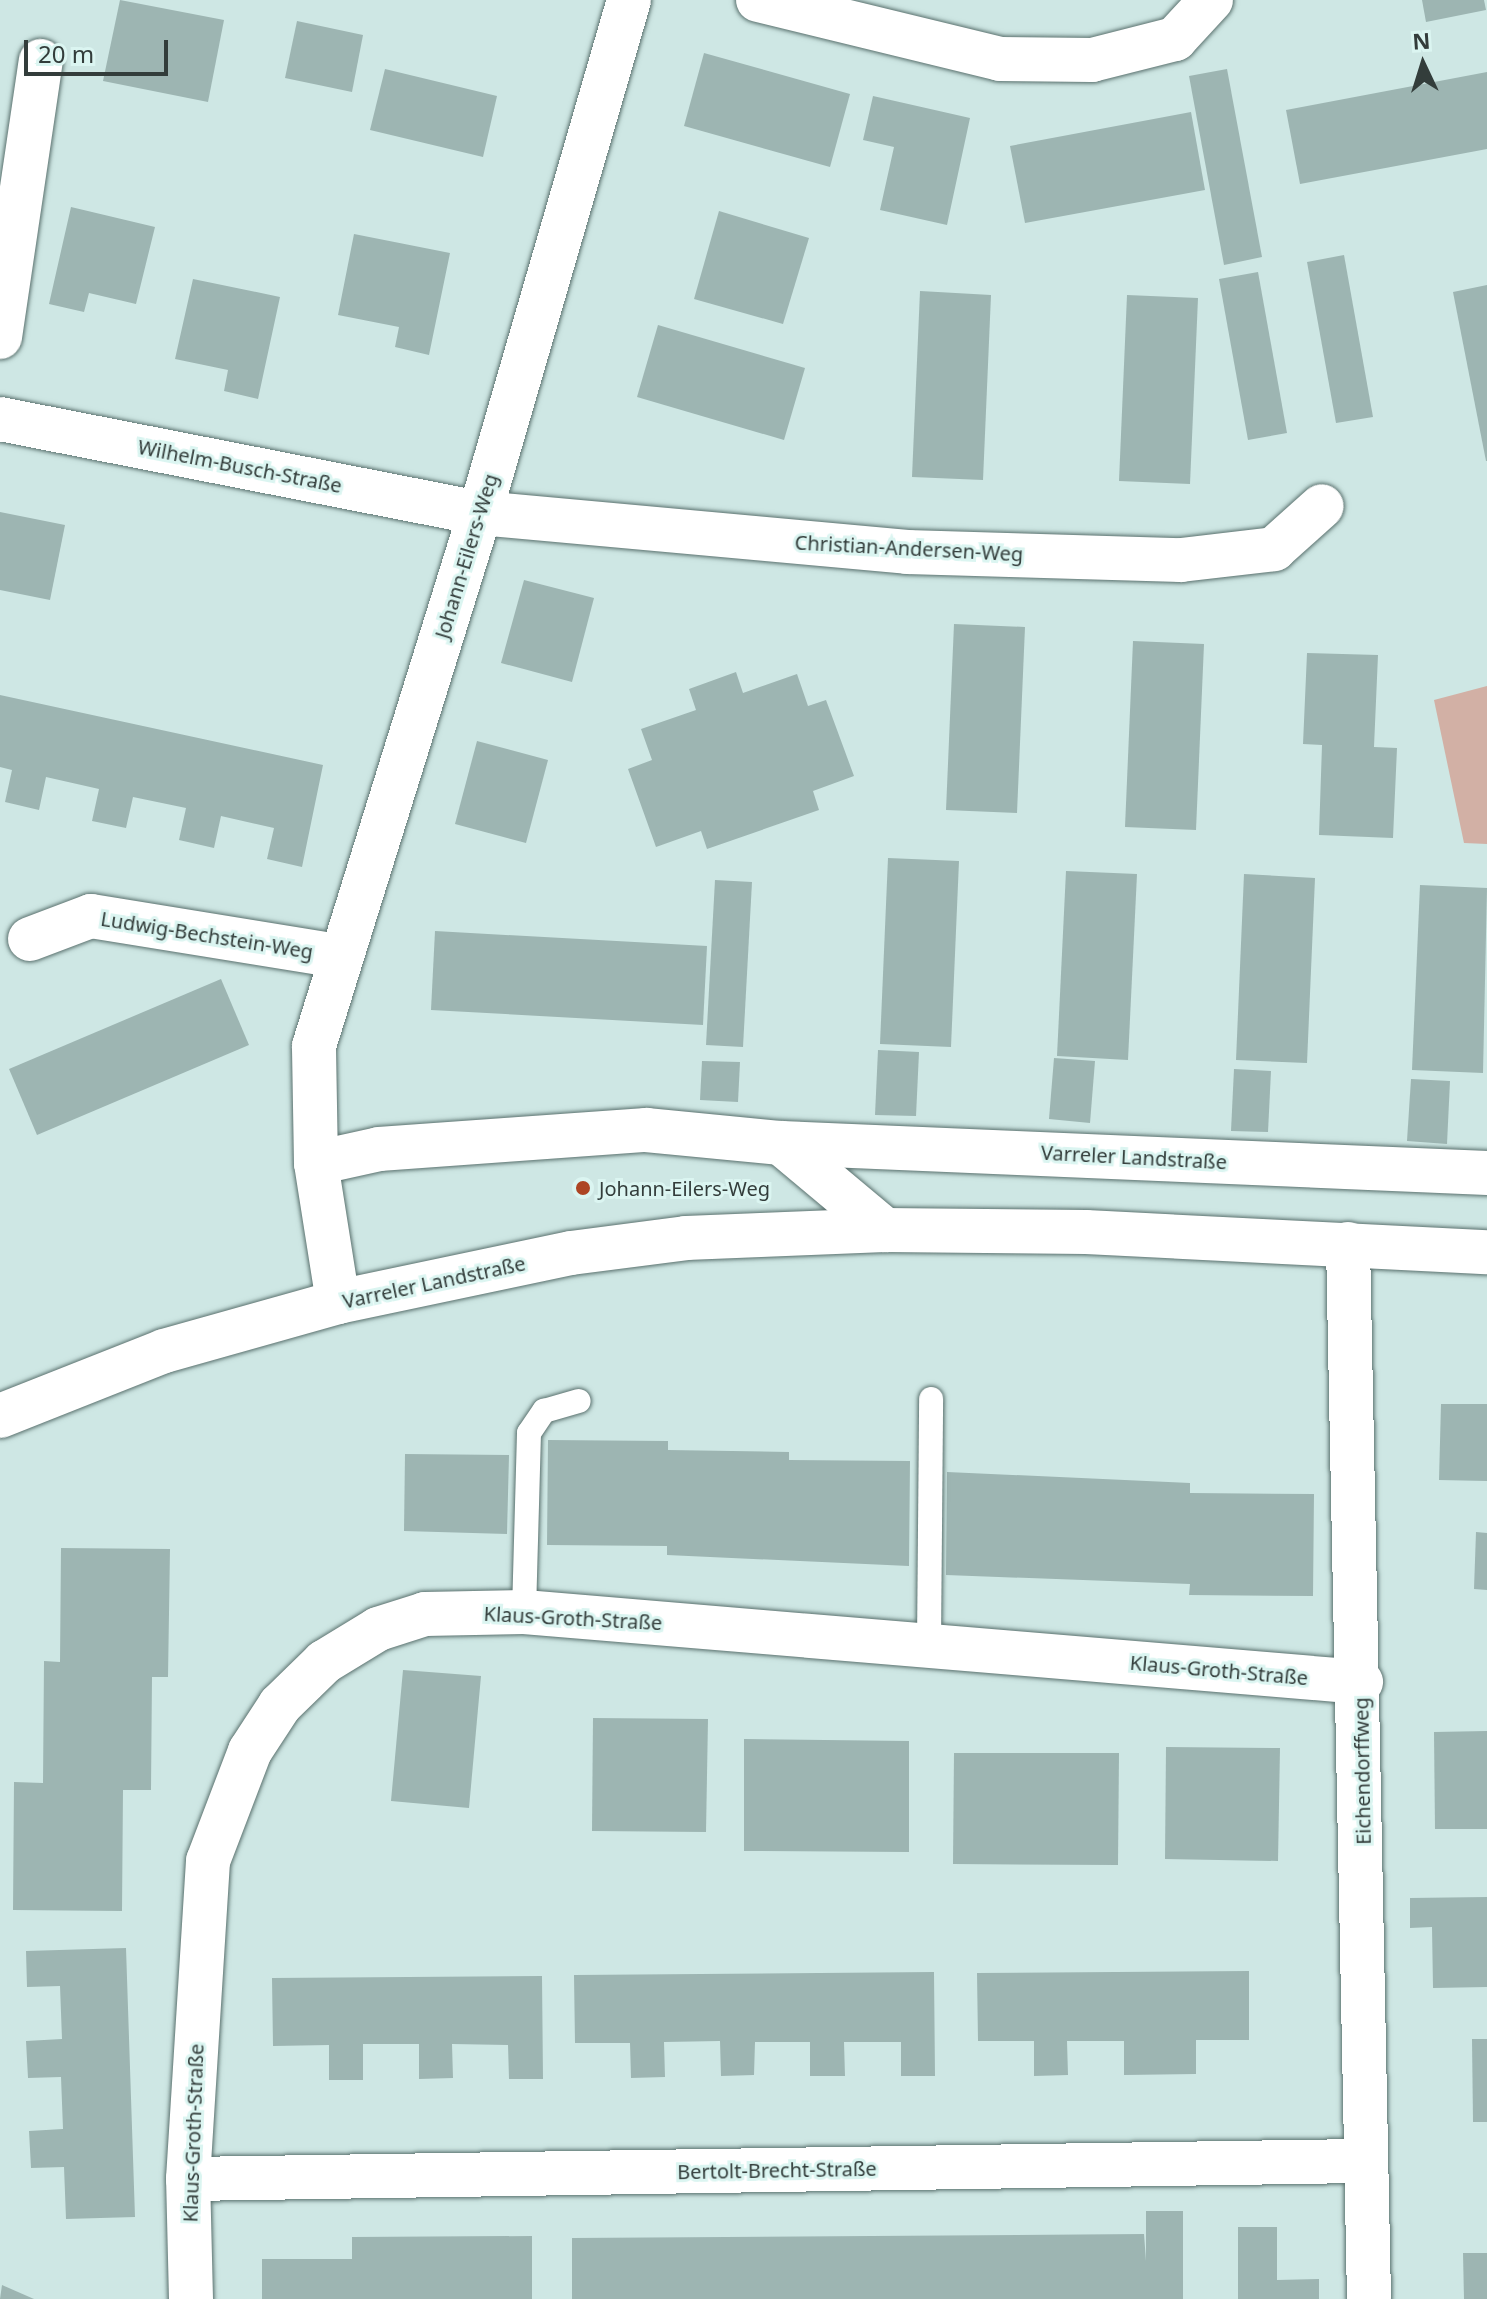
<!DOCTYPE html>
<html>
<head>
<meta charset="utf-8">
<style>
  body { margin:0 }
  #map { position:relative; width:1487px; height:2299px; overflow:hidden; background:#cee7e4; font-family:"Noto Sans",sans-serif }
  div>[style] { position:absolute }
  .green>* { inset:0; background:#d2b0a5 }
  .building>* { inset:0; background:#9db5b2 }
  .roads { filter:drop-shadow(0 0 2px #5a716e) drop-shadow(0 0 2px #5a716e) }
  .lane>* { height:24px; margin:-12px; padding:0 12px; transform-origin:12px; border-radius:12px; background:#fff }
  .street>* { height:44px; margin:-22px; padding:0 22px; transform-origin:22px; border-radius:22px; background:#fff }
  .secondary>* { height:44px; margin:-22px; padding:0 22px; transform-origin:22px; border-radius:22px; background:#fff }
  .dots>* { width:22px; height:22px; translate:-50% -50%; box-sizing:border-box; border:4px solid #dbf5f1; border-radius:50% }
  span { translate:-50% -50%; white-space:nowrap; text-align:center; line-height:1.15; -webkit-text-stroke:6px #dbf5f1; paint-order:stroke }
  .street-label { font-size:20px; color:#333d3b }
  .poi-label { font-size:20px; color:#333d3b }
  .left { translate:0 -50%; text-align:left }
  .north { position:absolute; left:1383px; top:24px; width:80px; height:80px; -webkit-text-stroke:6px #dbf5f1; paint-order:stroke; rotate:356deg; font-size:22px; font-weight:700; line-height:32px; text-align:center; color:#333d3b }
  .north::after { content:''; display:block; margin:auto; width:28px; height:36px; background:#333d3b; clip-path:polygon(50% 0,100% 100%,50% 72%,0 100%) }
  .scale { position:absolute; left:24px; top:40px; width:144px; height:36px; box-sizing:border-box; border:4px solid #333d3b; border-top:0; padding-left:10px; font-size:24px; line-height:28px; white-space:nowrap; color:#333d3b; -webkit-text-stroke:6px #dbf5f1; paint-order:stroke }
</style>
</head>
<body>
<div id="map">
  <div class="green">
    <div style="clip-path:polygon(1487px 686px,1487px 844px,1464px 843px,1434px 700px)"></div>
  </div>
  <div class="building">
    <div style="clip-path:polygon(120px 0,224px 20px,208px 102px,103px 81px)"></div>
    <div style="clip-path:polygon(1422px 0,1484px 0,1486px 10px,1426px 22px)"></div>
    <div style="clip-path:polygon(297px 21px,363px 35px,352px 92px,285px 78px)"></div>
    <div style="clip-path:polygon(704px 53px,850px 94px,830px 167px,684px 126px)"></div>
    <div style="clip-path:polygon(385px 69px,497px 96px,483px 157px,370px 130px)"></div>
    <div style="clip-path:polygon(1227px 69px,1262px 257px,1224px 265px,1189px 76px)"></div>
    <div style="clip-path:polygon(1487px 72px,1487px 149px,1300px 184px,1286px 110px)"></div>
    <div style="clip-path:polygon(873px 96px,970px 118px,947px 225px,880px 210px,894px 147px,863px 140px)"></div>
    <div style="clip-path:polygon(1191px 112px,1205px 190px,1025px 223px,1010px 146px)"></div>
    <div style="clip-path:polygon(71px 207px,155px 227px,136px 304px,89px 293px,84px 312px,49px 304px)"></div>
    <div style="clip-path:polygon(719px 211px,809px 238px,783px 324px,694px 299px)"></div>
    <div style="clip-path:polygon(354px 234px,450px 253px,429px 355px,395px 347px,399px 327px,338px 315px)"></div>
    <div style="clip-path:polygon(1344px 255px,1373px 417px,1336px 423px,1307px 262px)"></div>
    <div style="clip-path:polygon(1258px 272px,1287px 433px,1248px 440px,1219px 279px)"></div>
    <div style="clip-path:polygon(193px 279px,280px 297px,258px 399px,224px 391px,228px 370px,175px 359px)"></div>
    <div style="clip-path:polygon(1487px 285px,1487px 461px,1486px 461px,1453px 292px)"></div>
    <div style="clip-path:polygon(920px 291px,991px 295px,983px 480px,912px 477px)"></div>
    <div style="clip-path:polygon(1127px 295px,1198px 298px,1190px 484px,1119px 481px)"></div>
    <div style="clip-path:polygon(658px 325px,805px 368px,784px 440px,637px 397px)"></div>
    <div style="clip-path:polygon(0 512px,65px 525px,50px 600px,0 590px)"></div>
    <div style="clip-path:polygon(524px 580px,594px 598px,572px 682px,501px 663px)"></div>
    <div style="clip-path:polygon(954px 624px,1025px 627px,1017px 813px,946px 810px)"></div>
    <div style="clip-path:polygon(1133px 641px,1204px 644px,1196px 830px,1125px 827px)"></div>
    <div style="clip-path:polygon(1307px 653px,1378px 655px,1374px 747px,1397px 748px,1393px 838px,1319px 835px,1322px 745px,1303px 744px)"></div>
    <div style="clip-path:polygon(736px 672px,743px 693px,797px 674px,808px 706px,826px 700px,854px 776px,813px 791px,819px 810px,707px 849px,701px 831px,656px 847px,628px 769px,652px 760px,641px 729px,696px 710px,689px 689px)"></div>
    <div style="clip-path:polygon(0 695px,323px 765px,302px 867px,267px 859px,274px 828px,221px 816px,214px 848px,179px 840px,186px 808px,133px 797px,126px 828px,92px 821px,99px 789px,46px 777px,39px 810px,5px 802px,12px 770px,0 767px)"></div>
    <div style="clip-path:polygon(477px 741px,548px 760px,526px 843px,455px 824px)"></div>
    <div style="clip-path:polygon(888px 858px,959px 861px,951px 1047px,880px 1044px)"></div>
    <div style="clip-path:polygon(1066px 871px,1137px 874px,1128px 1060px,1057px 1056px)"></div>
    <div style="clip-path:polygon(1244px 874px,1315px 878px,1307px 1063px,1236px 1060px)"></div>
    <div style="clip-path:polygon(715px 880px,752px 882px,743px 1047px,706px 1045px)"></div>
    <div style="clip-path:polygon(1420px 885px,1487px 888px,1483px 1073px,1412px 1070px)"></div>
    <div style="clip-path:polygon(435px 931px,707px 946px,703px 1025px,431px 1010px)"></div>
    <div style="clip-path:polygon(221px 979px,249px 1045px,37px 1135px,9px 1069px)"></div>
    <div style="clip-path:polygon(878px 1050px,919px 1052px,916px 1116px,875px 1115px)"></div>
    <div style="clip-path:polygon(1054px 1058px,1095px 1061px,1090px 1123px,1049px 1119px)"></div>
    <div style="clip-path:polygon(702px 1061px,740px 1062px,738px 1102px,700px 1100px)"></div>
    <div style="clip-path:polygon(1234px 1069px,1271px 1071px,1268px 1132px,1231px 1131px)"></div>
    <div style="clip-path:polygon(1411px 1079px,1450px 1081px,1447px 1144px,1407px 1141px)"></div>
    <div style="clip-path:polygon(1441px 1404px,1487px 1404px,1487px 1481px,1439px 1480px)"></div>
    <div style="clip-path:polygon(548px 1440px,668px 1441px,668px 1450px,789px 1452px,789px 1460px,910px 1461px,909px 1566px,667px 1555px,667px 1546px,547px 1545px)"></div>
    <div style="clip-path:polygon(405px 1454px,509px 1455px,507px 1534px,404px 1531px)"></div>
    <div style="clip-path:polygon(947px 1472px,1190px 1483px,1190px 1493px,1314px 1494px,1313px 1596px,1189px 1595px,1190px 1584px,946px 1575px)"></div>
    <div style="clip-path:polygon(1476px 1532px,1487px 1533px,1487px 1590px,1474px 1589px)"></div>
    <div style="clip-path:polygon(61px 1548px,170px 1549px,168px 1677px,152px 1677px,151px 1790px,123px 1790px,122px 1911px,13px 1910px,14px 1782px,43px 1783px,44px 1661px,60px 1662px)"></div>
    <div style="clip-path:polygon(403px 1670px,481px 1676px,469px 1808px,391px 1801px)"></div>
    <div style="clip-path:polygon(593px 1718px,708px 1719px,706px 1832px,592px 1831px)"></div>
    <div style="clip-path:polygon(1487px 1731px,1487px 1829px,1435px 1829px,1434px 1732px)"></div>
    <div style="clip-path:polygon(744px 1739px,909px 1741px,909px 1852px,744px 1851px)"></div>
    <div style="clip-path:polygon(1166px 1747px,1280px 1748px,1278px 1861px,1165px 1859px)"></div>
    <div style="clip-path:polygon(954px 1753px,1119px 1753px,1118px 1865px,953px 1864px)"></div>
    <div style="clip-path:polygon(1487px 1897px,1487px 1987px,1433px 1988px,1432px 1927px,1410px 1928px,1410px 1898px)"></div>
    <div style="clip-path:polygon(126px 1948px,135px 2217px,66px 2219px,64px 2167px,31px 2168px,29px 2131px,63px 2129px,61px 2077px,28px 2078px,26px 2041px,62px 2039px,60px 1986px,27px 1987px,26px 1951px)"></div>
    <div style="clip-path:polygon(1249px 1971px,1249px 2040px,1196px 2040px,1196px 2074px,1124px 2075px,1124px 2041px,1067px 2041px,1068px 2075px,1034px 2076px,1034px 2041px,978px 2041px,977px 1973px)"></div>
    <div style="clip-path:polygon(934px 1972px,935px 2076px,901px 2076px,901px 2042px,844px 2042px,845px 2076px,810px 2076px,810px 2042px,755px 2042px,754px 2075px,721px 2076px,720px 2041px,664px 2042px,665px 2077px,631px 2078px,630px 2043px,575px 2043px,574px 1975px)"></div>
    <div style="clip-path:polygon(542px 1976px,543px 2079px,509px 2079px,508px 2045px,452px 2044px,453px 2078px,419px 2079px,419px 2044px,363px 2044px,363px 2080px,329px 2080px,329px 2045px,273px 2046px,272px 1978px)"></div>
    <div style="clip-path:polygon(1472px 2039px,1487px 2039px,1487px 2122px,1473px 2122px)"></div>
    <div style="clip-path:polygon(1146px 2211px,1183px 2211px,1183px 2299px,572px 2299px,572px 2238px,1144px 2234px,1146px 2261px)"></div>
    <div style="clip-path:polygon(1238px 2227px,1277px 2227px,1277px 2280px,1319px 2279px,1319px 2299px,1238px 2299px)"></div>
    <div style="clip-path:polygon(532px 2236px,532px 2299px,262px 2299px,262px 2259px,352px 2259px,352px 2237px)"></div>
    <div style="clip-path:polygon(1463px 2253px,1487px 2253px,1487px 2299px,1464px 2299px)"></div>
    <div style="clip-path:polygon(2px 2285px,34px 2299px,0 2299px)"></div>
  </div>
  <div class="roads">
    <div class="lane">
      <div style="left:524px;top:1612px;width:179px;rotate:-88.4deg"></div>
      <div style="left:529px;top:1433px;width:27px;rotate:-56deg"></div>
      <div style="left:544px;top:1411px;width:36px;rotate:-16deg"></div>
      <div style="left:929px;top:1643px;width:244px;rotate:-89.5deg"></div>
    </div>
    <div class="street">
      <div style="left:758px;top:0;width:249px;rotate:13.7deg"></div>
      <div style="left:1000px;top:59px;width:92px;rotate:0.6deg"></div>
      <div style="left:1092px;top:60px;width:86px;rotate:-14.2deg"></div>
      <div style="left:1175px;top:39px;width:53px;rotate:-47.3deg"></div>
      <div style="left:0;top:337px;width:279px;rotate:-81.6deg"></div>
      <div style="left:0;top:419px;width:489px;rotate:11.1deg"></div>
      <div style="left:480px;top:513px;width:429px;rotate:5.2deg"></div>
      <div style="left:907px;top:552px;width:274px;rotate:1.7deg"></div>
      <div style="left:1181px;top:560px;width:94px;rotate:-6.7deg"></div>
      <div style="left:1274px;top:549px;width:64px;rotate:-41.9deg"></div>
      <div style="left:30px;top:939px;width:65px;rotate:-20.7deg"></div>
      <div style="left:91px;top:916px;width:251px;rotate:9.2deg"></div>
      <div style="left:781px;top:1143px;width:136px;rotate:39.9deg"></div>
      <div style="left:316px;top:1163px;width:65px;rotate:-12.5deg"></div>
      <div style="left:379px;top:1149px;width:268px;rotate:-4.1deg"></div>
      <div style="left:646px;top:1130px;width:136px;rotate:5.5deg"></div>
      <div style="left:781px;top:1143px;width:707px;rotate:2.43deg"></div>
      <div style="left:1348px;top:1244px;width:1055px;rotate:88.86deg"></div>
      <div style="left:338px;top:1302px;width:141px;rotate:-99deg"></div>
      <div style="left:316px;top:1163px;width:117px;rotate:-91deg"></div>
      <div style="left:314px;top:1046px;width:558px;rotate:-72.7deg"></div>
      <div style="left:480px;top:513px;width:534px;rotate:-73.8deg"></div>
      <div style="left:188px;top:2179px;width:1178px;rotate:-0.88deg"></div>
      <div style="left:191px;top:2299px;width:120px;rotate:-91.4deg"></div>
      <div style="left:188px;top:2179px;width:319px;rotate:-86.4deg"></div>
      <div style="left:208px;top:1861px;width:118px;rotate:-69.1deg"></div>
      <div style="left:250px;top:1751px;width:55px;rotate:-56.9deg"></div>
      <div style="left:280px;top:1705px;width:62px;rotate:-44.3deg"></div>
      <div style="left:324px;top:1662px;width:63px;rotate:-31.4deg"></div>
      <div style="left:378px;top:1629px;width:49px;rotate:-17.7deg"></div>
      <div style="left:425px;top:1614px;width:99px;rotate:-1.2deg"></div>
      <div style="left:524px;top:1612px;width:840px;rotate:4.78deg"></div>
    </div>
    <div class="secondary">
      <div style="left:0;top:1416px;width:176px;rotate:-21.6deg"></div>
      <div style="left:164px;top:1351px;width:181px;rotate:-15.7deg"></div>
      <div style="left:338px;top:1302px;width:238px;rotate:-11.9deg"></div>
      <div style="left:571px;top:1253px;width:116px;rotate:-7.4deg"></div>
      <div style="left:686px;top:1238px;width:199px;rotate:-2.3deg"></div>
      <div style="left:885px;top:1230px;width:201px;rotate:0.6deg"></div>
      <div style="left:1086px;top:1232px;width:401px;rotate:2.9deg"></div>
    </div>
  </div>
  <div class="dots">
    <div style="left:583px;top:1188px;background:#ad4524"></div>
  </div>
  <div class="street-label">
    <span style="left:240px;top:466px;rotate:11deg">Wilhelm-Busch-Straße</span>
    <span style="left:909px;top:548px;rotate:3deg">Christian-Andersen-Weg</span>
    <span style="left:466px;top:556px;rotate:-73deg">Johann-Eilers-Weg</span>
    <span style="left:207px;top:935px;rotate:9deg">Ludwig-Bechstein-Weg</span>
    <span style="left:1134px;top:1157px;rotate:3deg">Varreler Landstraße</span>
    <span style="left:434px;top:1282px;rotate:-12deg">Varreler Landstraße</span>
    <span style="left:573px;top:1618px;rotate:3deg">Klaus-Groth-Straße</span>
    <span style="left:1219px;top:1670px;rotate:5deg">Klaus-Groth-Straße</span>
    <span style="left:1362px;top:1771px;rotate:-91deg">Eichendorffweg</span>
    <span style="left:193px;top:2133px;rotate:-88deg">Klaus-Groth-Straße</span>
    <span style="left:777px;top:2170px;rotate:-1deg">Bertolt-Brecht-Straße</span>
  </div>
  <div class="poi-label">
    <span class="left" style="left:599px;top:1188px">Johann-Eilers-Weg</span>
  </div>
  <div class="north">N</div>
  <div class="scale">20 m</div>
</div>
</body>
</html>
